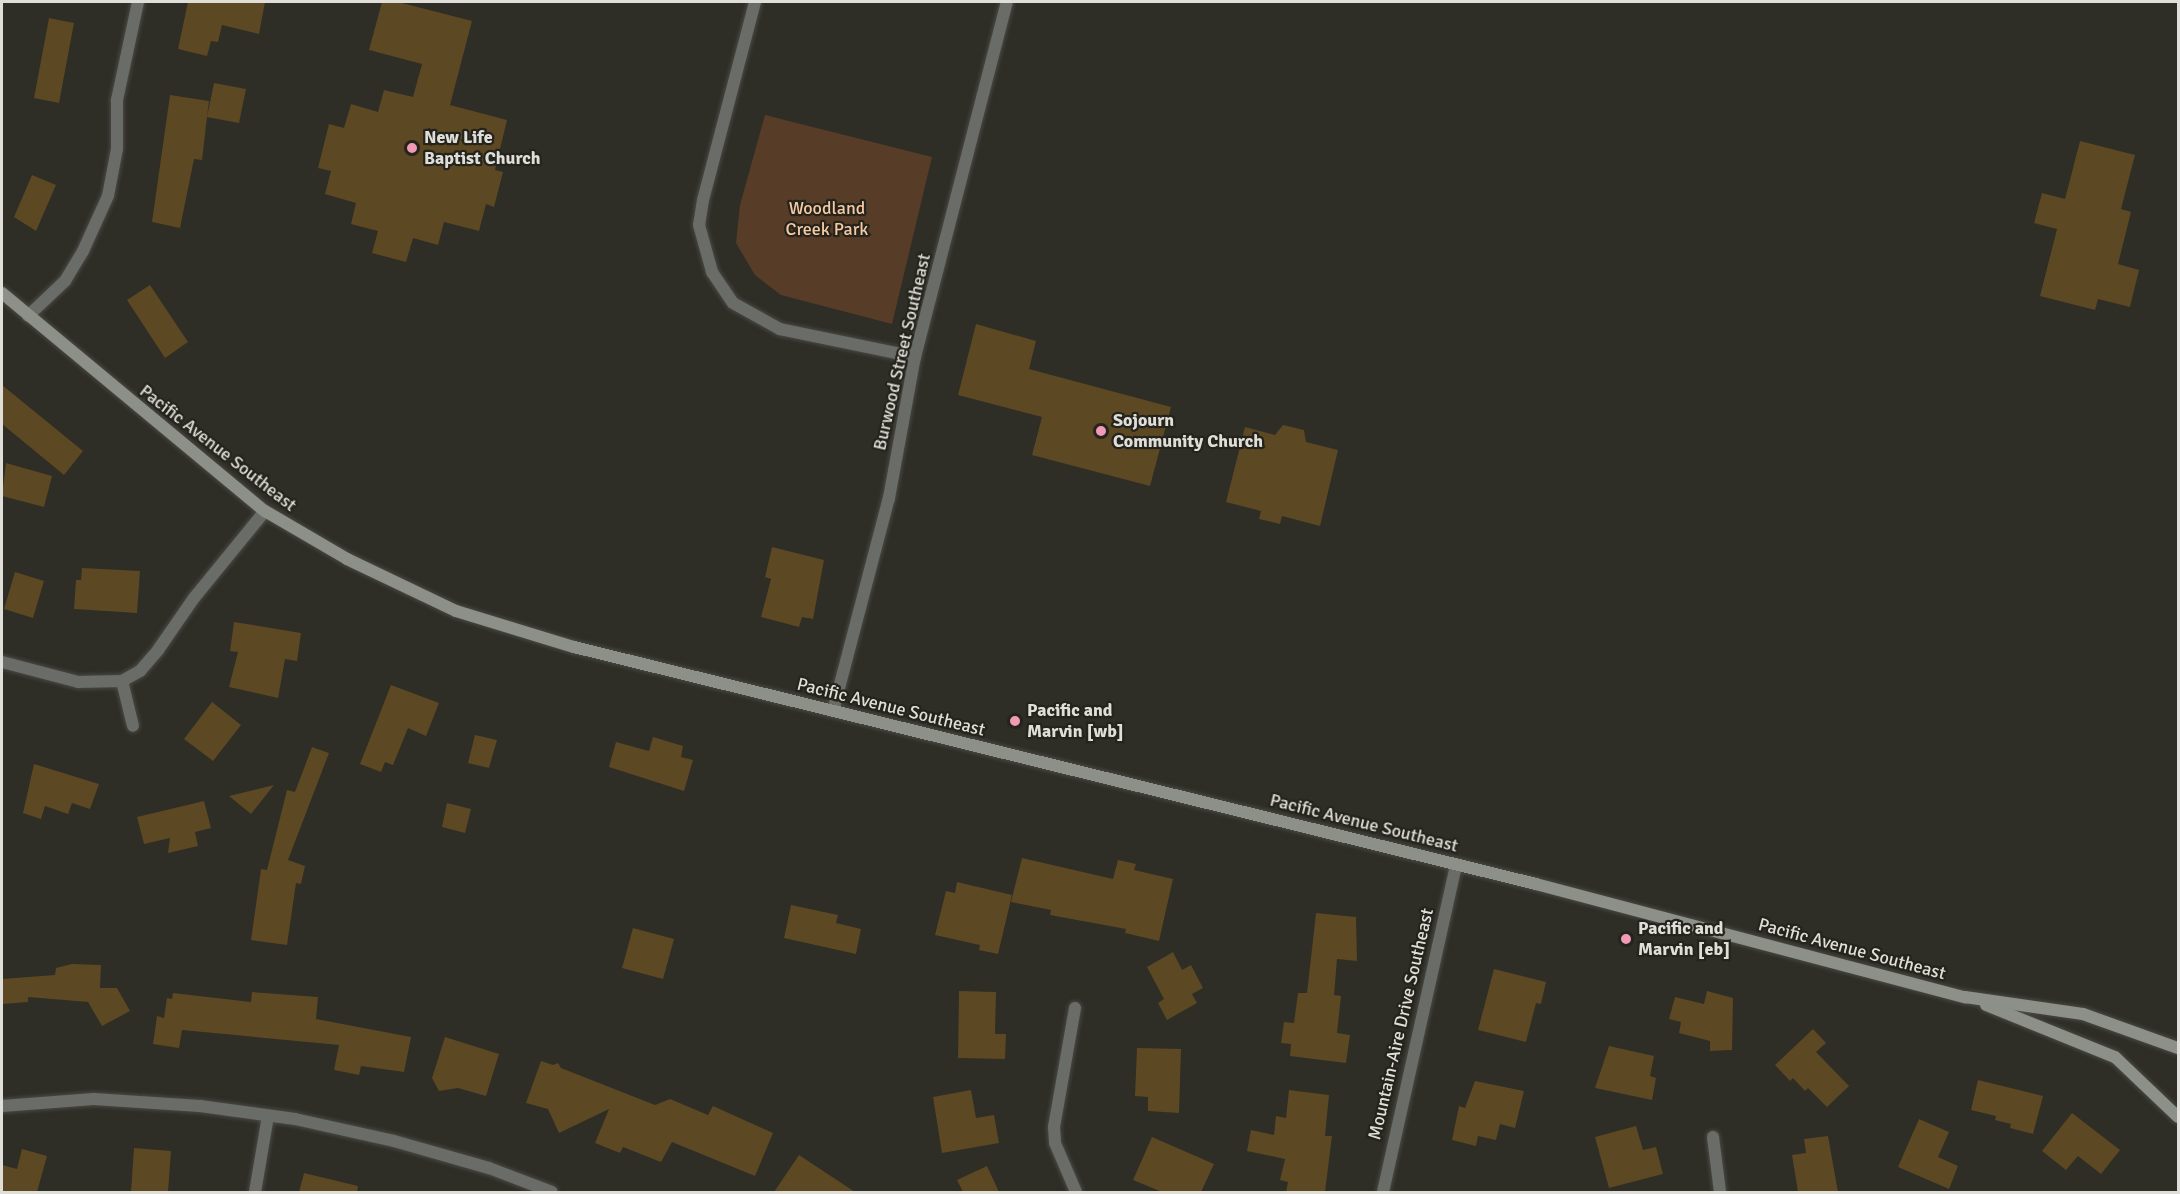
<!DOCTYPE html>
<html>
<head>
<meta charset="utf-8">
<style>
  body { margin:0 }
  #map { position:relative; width:2180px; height:1194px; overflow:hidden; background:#2e2d26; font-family:Signika,sans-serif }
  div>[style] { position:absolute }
  .green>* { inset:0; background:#573d27 }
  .building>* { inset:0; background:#5c4822 }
  .roads { filter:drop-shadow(0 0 2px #4a4943) drop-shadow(0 0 2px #4a4943) }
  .minor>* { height:12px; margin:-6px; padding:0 6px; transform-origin:6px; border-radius:6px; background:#6a6c68 }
  .secondary>* { height:12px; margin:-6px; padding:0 6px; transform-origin:6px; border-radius:6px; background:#8d8f89 }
  .dots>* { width:16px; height:16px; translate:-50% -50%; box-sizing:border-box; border:3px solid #24231c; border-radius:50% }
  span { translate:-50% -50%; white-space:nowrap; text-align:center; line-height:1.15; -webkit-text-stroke:4.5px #24231c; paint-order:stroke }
  .poi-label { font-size:18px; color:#dfded9; font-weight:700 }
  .left { translate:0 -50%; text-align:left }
  .park-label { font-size:18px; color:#f8caa4 }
  .street-label { font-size:18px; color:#dfded9 }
  .frame { position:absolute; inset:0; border:3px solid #dfded9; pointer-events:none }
</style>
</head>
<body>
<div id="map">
  <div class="green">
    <div style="clip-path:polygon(765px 115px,932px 157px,892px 324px,781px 295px,755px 275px,736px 243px,740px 205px)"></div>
  </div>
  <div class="building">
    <div style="clip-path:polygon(188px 2px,265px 2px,259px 34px,222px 25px,218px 42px,211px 41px,207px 56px,178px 49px)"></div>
    <div style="clip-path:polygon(382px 2px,398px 2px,472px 21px,450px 105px,507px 120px,495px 170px,503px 172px,494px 207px,486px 204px,479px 231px,444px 222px,438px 245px,413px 238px,406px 262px,372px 253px,378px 231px,351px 224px,356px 203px,325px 194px,331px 171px,318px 168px,329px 124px,344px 128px,351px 104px,378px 112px,384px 90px,413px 97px,422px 64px,369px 50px)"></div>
    <div style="clip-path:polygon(49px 18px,74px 23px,59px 103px,34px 98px)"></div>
    <div style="clip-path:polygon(214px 83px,246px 89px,239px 123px,207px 117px,202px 160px,194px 159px,180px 228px,152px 222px,170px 95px,209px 101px,207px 117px)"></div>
    <div style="clip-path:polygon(2080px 141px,2135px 155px,2121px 209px,2131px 212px,2118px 264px,2139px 270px,2130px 307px,2098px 299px,2095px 310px,2040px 296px,2057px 229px,2034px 223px,2042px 193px,2065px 199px)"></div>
    <div style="clip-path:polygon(32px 175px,56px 185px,36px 231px,14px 217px)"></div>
    <div style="clip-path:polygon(150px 285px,188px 342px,165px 358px,127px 300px)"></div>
    <div style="clip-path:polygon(976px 324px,1036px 341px,1029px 369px,1171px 407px,1150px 486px,1032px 455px,1042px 417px,958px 395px)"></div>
    <div style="clip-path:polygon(2px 385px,83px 451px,64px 475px,2px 424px)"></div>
    <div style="clip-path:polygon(1283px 425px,1304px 430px,1306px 442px,1338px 450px,1320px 526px,1282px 516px,1280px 524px,1259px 519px,1261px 511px,1226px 502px,1245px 427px,1275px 435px)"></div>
    <div style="clip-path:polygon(6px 463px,52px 476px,44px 507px,2px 496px)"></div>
    <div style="clip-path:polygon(772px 547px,824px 560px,813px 619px,802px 617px,799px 627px,761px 617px,771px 579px,765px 577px)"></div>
    <div style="clip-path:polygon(82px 568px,140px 571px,137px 613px,74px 609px,76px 580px,81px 580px)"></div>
    <div style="clip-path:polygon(15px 572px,44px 581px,33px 618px,4px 609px)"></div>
    <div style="clip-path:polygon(234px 622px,301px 633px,297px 661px,285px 659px,278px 698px,229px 687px,238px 652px,230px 651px)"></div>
    <div style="clip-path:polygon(391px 685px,439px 703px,426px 736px,408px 728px,393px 765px,385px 762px,381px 772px,360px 764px)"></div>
    <div style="clip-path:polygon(212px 702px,241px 725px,213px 761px,184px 739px)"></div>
    <div style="clip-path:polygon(475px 735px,497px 740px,489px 768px,468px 763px)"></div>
    <div style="clip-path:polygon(653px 737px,683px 746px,681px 757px,693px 760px,684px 791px,609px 767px,616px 742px,649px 751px)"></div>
    <div style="clip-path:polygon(312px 747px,329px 753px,288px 860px,305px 866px,301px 884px,296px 883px,287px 945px,251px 940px,261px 869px,267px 870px,287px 790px,295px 792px)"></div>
    <div style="clip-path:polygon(34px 764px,99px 784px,90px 809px,72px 803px,68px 814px,45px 806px,41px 819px,23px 813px)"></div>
    <div style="clip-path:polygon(274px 785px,251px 814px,229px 796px)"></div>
    <div style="clip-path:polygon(204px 801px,211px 828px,195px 832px,198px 846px,168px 853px,170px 838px,144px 844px,137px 817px)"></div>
    <div style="clip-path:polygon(447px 803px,471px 809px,465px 833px,442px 827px)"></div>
    <div style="clip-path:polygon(1022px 858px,1113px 879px,1118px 860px,1136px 864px,1134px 870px,1173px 879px,1159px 941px,1125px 933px,1126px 929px,1050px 915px,1051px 910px,1011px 902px)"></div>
    <div style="clip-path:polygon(957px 882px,1012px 895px,998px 954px,979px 950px,980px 945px,935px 935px,946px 891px,955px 893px)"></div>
    <div style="clip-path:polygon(791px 905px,838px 915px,836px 923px,861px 929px,856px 954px,784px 938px)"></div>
    <div style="clip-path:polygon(1316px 913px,1356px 917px,1357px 961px,1337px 959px,1334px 995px,1341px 996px,1337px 1033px,1350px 1035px,1346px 1063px,1290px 1056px,1291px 1044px,1281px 1043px,1284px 1022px,1294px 1023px,1298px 993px,1307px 993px)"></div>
    <div style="clip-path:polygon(633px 928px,674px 939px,663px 979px,622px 968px)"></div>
    <div style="clip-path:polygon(1173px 952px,1182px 970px,1191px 965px,1203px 988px,1192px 994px,1197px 1003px,1167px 1020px,1158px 1003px,1164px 999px,1147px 967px)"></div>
    <div style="clip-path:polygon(72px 964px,101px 965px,100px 988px,117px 988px,130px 1011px,102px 1026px,88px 1002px,28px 997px,28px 1002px,2px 1004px,2px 979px,55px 975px,56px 968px)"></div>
    <div style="clip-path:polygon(1494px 969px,1546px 982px,1541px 1004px,1536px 1003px,1526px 1042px,1478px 1030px)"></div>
    <div style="clip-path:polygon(959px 991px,996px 992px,995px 1034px,1006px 1034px,1005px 1059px,958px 1058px)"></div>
    <div style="clip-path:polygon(1707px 991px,1733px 998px,1732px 1050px,1710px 1051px,1710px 1041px,1679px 1033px,1681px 1022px,1669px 1019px,1675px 997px,1704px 1004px)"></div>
    <div style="clip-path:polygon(252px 992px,318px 997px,316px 1019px,411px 1037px,404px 1072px,361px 1066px,359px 1075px,334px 1070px,339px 1045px,182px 1030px,179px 1048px,153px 1044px,157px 1016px,164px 1018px,167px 998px,172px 999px,173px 993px,251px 1002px)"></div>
    <div style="clip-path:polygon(1813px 1029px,1826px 1043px,1816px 1052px,1849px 1086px,1827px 1107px,1808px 1088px,1805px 1091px,1793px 1078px,1790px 1081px,1775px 1065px)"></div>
    <div style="clip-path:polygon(445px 1037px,499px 1054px,486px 1096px,458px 1088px,439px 1091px,432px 1078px)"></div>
    <div style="clip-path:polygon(1609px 1046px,1654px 1056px,1650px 1076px,1656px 1078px,1652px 1100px,1595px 1088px)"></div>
    <div style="clip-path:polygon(1137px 1048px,1181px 1049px,1179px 1113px,1148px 1111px,1148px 1097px,1135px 1096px)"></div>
    <div style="clip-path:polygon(541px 1061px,553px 1065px,558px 1063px,561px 1068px,655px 1105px,670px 1099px,708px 1115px,713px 1106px,773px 1133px,755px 1176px,672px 1142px,661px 1162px,623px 1147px,620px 1153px,595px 1143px,609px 1109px,559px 1133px,548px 1109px,526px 1103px)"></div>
    <div style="clip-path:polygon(1978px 1080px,2043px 1096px,2033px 1134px,2010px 1128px,2011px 1124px,1995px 1120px,1996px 1116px,1971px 1110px)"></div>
    <div style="clip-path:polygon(1475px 1081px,1524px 1091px,1515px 1128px,1500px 1124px,1496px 1140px,1478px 1136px,1476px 1146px,1452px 1140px,1459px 1106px,1465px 1108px)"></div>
    <div style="clip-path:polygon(971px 1090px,976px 1118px,994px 1115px,999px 1143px,942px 1153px,933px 1097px)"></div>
    <div style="clip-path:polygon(1289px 1090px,1329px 1095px,1325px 1136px,1332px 1136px,1325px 1192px,1286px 1192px,1288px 1182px,1280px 1180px,1285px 1159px,1247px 1151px,1251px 1130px,1274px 1135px,1276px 1116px,1286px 1118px)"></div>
    <div style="clip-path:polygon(2072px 1113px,2120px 1150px,2101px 1174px,2078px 1156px,2066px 1170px,2042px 1151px)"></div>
    <div style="clip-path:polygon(1919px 1119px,1949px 1132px,1938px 1157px,1958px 1166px,1949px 1189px,1898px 1167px)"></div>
    <div style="clip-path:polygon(1636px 1126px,1643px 1150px,1656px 1147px,1663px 1174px,1609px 1188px,1595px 1137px)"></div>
    <div style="clip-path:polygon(1828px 1136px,1838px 1192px,1798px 1192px,1792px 1155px,1806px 1153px,1804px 1139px)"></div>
    <div style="clip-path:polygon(1152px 1137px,1214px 1164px,1201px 1192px,1162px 1192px,1133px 1180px)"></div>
    <div style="clip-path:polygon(134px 1148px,171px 1151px,168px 1192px,131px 1192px)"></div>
    <div style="clip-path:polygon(22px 1149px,47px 1156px,37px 1192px,2px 1192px,2px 1165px,17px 1169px)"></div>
    <div style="clip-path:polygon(799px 1155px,855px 1192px,774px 1192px)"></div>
    <div style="clip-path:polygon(987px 1166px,999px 1192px,963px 1192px,957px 1180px)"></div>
    <div style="clip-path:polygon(304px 1173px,358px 1186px,357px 1192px,299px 1192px)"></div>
  </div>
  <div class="roads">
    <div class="minor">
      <div style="left:755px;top:2px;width:205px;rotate:104.7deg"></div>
      <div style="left:703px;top:200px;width:25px;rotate:99deg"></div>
      <div style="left:699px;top:225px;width:49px;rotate:74.5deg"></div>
      <div style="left:712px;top:272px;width:37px;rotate:56deg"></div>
      <div style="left:733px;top:303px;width:54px;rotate:29deg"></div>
      <div style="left:780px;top:329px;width:138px;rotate:11.7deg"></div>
      <div style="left:28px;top:316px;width:51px;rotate:-43.4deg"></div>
      <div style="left:65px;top:281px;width:35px;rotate:-59deg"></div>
      <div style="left:83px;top:251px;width:60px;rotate:-65.6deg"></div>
      <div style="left:108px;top:196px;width:48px;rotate:-79.2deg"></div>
      <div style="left:117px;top:149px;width:49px;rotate:-90deg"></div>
      <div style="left:117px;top:100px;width:100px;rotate:-77.9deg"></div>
      <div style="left:2px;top:662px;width:79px;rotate:14.7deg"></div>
      <div style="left:78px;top:682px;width:44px;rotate:-1.3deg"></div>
      <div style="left:122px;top:681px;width:46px;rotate:76.3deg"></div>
      <div style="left:122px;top:681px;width:21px;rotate:-29deg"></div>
      <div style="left:140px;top:671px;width:28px;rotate:-49deg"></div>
      <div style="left:158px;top:650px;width:63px;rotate:-55.3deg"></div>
      <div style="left:194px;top:598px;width:112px;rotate:-50.8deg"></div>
      <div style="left:833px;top:711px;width:220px;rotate:-75.3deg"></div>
      <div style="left:889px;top:498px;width:143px;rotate:-79.6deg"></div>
      <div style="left:915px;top:357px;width:367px;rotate:-75.5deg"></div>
      <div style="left:1075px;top:1008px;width:121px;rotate:100deg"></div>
      <div style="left:1054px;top:1127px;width:16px;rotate:86deg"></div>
      <div style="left:1055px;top:1143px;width:53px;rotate:66.8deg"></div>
      <div style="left:2px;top:1106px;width:92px;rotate:-4.4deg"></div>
      <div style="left:94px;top:1099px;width:106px;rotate:3.8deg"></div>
      <div style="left:200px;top:1106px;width:96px;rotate:7.8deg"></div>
      <div style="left:295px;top:1119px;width:101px;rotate:12.5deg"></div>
      <div style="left:394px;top:1141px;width:99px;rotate:15.9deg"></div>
      <div style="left:489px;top:1168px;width:67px;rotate:20.9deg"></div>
      <div style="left:1713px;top:1137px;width:55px;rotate:82.7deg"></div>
      <div style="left:255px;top:1192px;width:77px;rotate:-80.3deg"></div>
      <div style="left:1383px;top:1192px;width:335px;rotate:-77.4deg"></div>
    </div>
    <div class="secondary">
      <div style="left:2px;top:293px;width:342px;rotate:39.7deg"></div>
      <div style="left:265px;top:511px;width:95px;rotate:30.3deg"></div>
      <div style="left:347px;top:559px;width:121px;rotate:25.5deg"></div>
      <div style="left:456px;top:611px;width:123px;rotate:17deg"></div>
      <div style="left:574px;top:647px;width:991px;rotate:13.84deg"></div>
      <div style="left:1536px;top:884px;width:444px;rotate:14.8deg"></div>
      <div style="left:1965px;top:997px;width:119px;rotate:8.2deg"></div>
      <div style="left:2083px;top:1014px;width:101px;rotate:19.7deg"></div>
      <div style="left:1986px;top:1005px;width:139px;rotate:22deg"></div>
      <div style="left:2115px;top:1057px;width:87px;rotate:43.6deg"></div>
    </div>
  </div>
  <div class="dots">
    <div style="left:412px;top:148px;background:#f09ab5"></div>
    <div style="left:1101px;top:431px;background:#f09ab5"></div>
    <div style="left:1015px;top:721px;background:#f09ab5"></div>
    <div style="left:1626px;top:939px;background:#f09ab5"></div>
  </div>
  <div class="poi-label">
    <span class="left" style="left:424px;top:148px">New Life<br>Baptist Church</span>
    <span class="left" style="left:1113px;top:431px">Sojourn<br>Community Church</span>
    <span class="left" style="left:1027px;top:721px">Pacific and<br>Marvin [wb]</span>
    <span class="left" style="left:1638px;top:939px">Pacific and<br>Marvin [eb]</span>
  </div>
  <div class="park-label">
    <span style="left:827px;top:219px">Woodland<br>Creek Park</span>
  </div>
  <div class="street-label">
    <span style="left:902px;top:352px;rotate:-77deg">Burwood Street Southeast</span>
    <span style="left:218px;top:448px;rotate:38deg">Pacific Avenue Southeast</span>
    <span style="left:891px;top:707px;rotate:14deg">Pacific Avenue Southeast</span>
    <span style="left:1364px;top:823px;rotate:14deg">Pacific Avenue Southeast</span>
    <span style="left:1852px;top:949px;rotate:15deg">Pacific Avenue Southeast</span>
    <span style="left:1401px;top:1024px;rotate:-77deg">Mountain-Aire Drive Southeast</span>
  </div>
  <div class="frame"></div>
</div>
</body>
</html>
